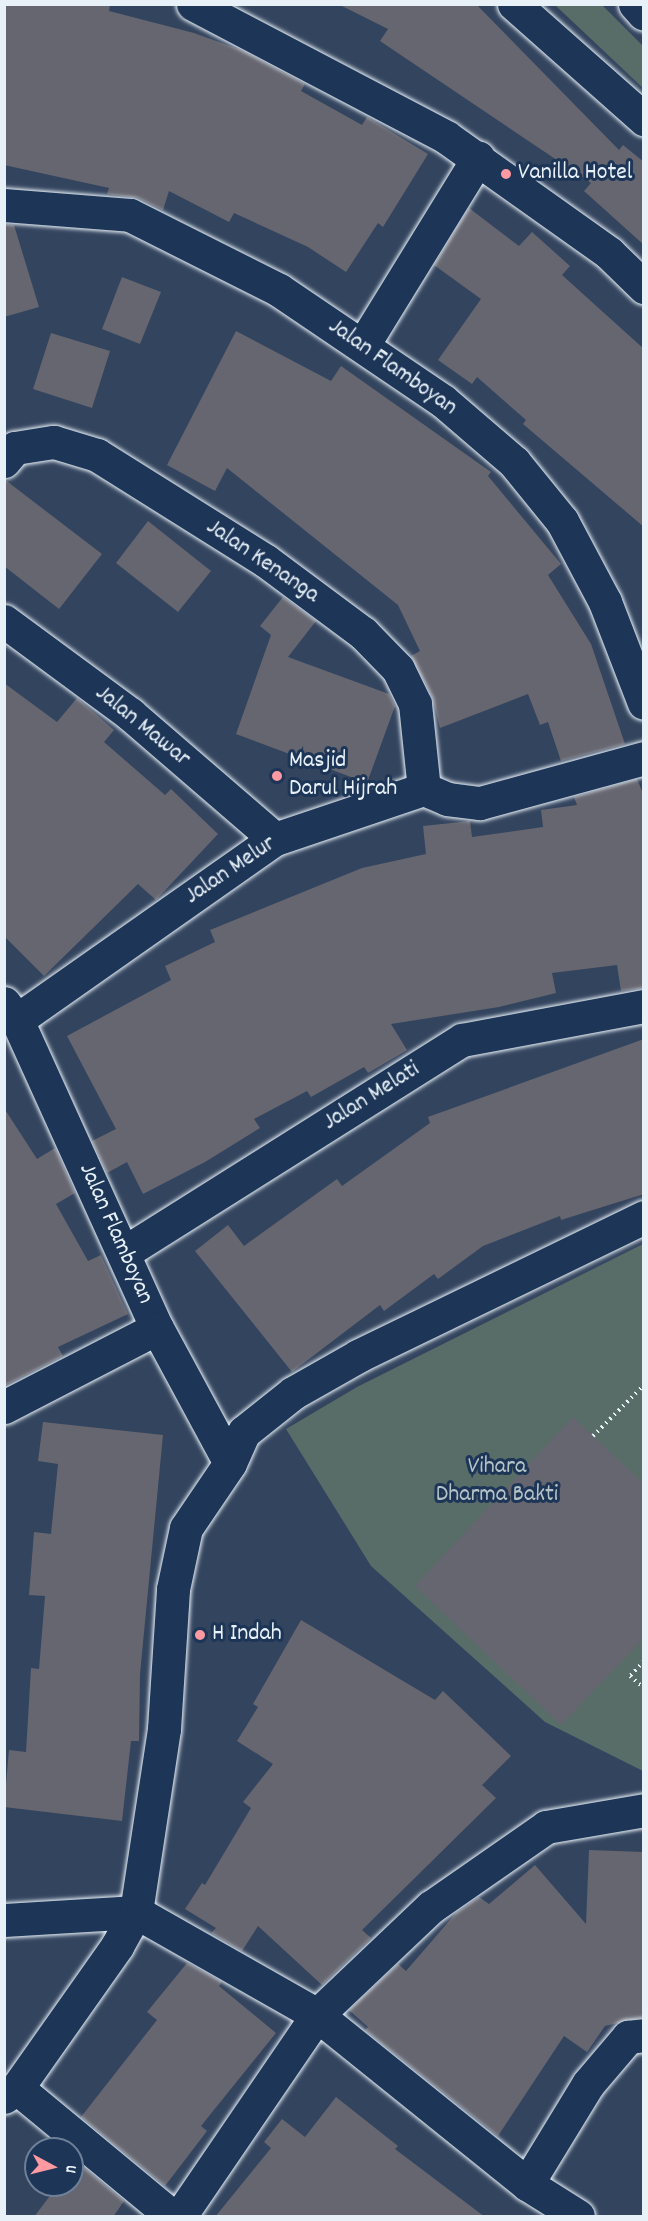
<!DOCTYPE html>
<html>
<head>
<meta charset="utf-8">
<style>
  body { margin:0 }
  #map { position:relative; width:648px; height:2221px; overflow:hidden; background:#33445e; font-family:Dekko,sans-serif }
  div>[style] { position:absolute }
  .green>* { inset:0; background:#586d68 }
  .building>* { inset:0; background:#666670 }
  .path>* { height:4px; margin-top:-2px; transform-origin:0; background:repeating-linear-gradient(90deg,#e8f1f8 0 1.5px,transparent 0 6px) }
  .roads { filter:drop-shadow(0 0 2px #e8f1f8) drop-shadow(0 0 2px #e8f1f8) }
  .minor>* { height:33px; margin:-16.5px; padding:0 16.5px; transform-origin:16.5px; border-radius:16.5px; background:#1d3557 }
  .major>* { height:33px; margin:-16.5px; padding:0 16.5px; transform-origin:16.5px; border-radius:16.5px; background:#1d3557 }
  .dots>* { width:16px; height:16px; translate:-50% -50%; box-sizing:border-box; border:3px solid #1d3557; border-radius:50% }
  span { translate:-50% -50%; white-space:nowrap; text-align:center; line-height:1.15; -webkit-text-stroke:6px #1d3557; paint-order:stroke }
  .poi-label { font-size:24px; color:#e8f1f8 }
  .left { translate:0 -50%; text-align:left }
  .street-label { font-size:24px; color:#e8f1f8 }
  .park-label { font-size:24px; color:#b6c3c6 }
  .frame { position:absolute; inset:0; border:6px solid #e8f1f8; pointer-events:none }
  .north { position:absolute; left:24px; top:2137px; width:60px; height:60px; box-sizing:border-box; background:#1d3557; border:2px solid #6e8097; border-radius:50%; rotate:97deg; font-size:16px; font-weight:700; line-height:24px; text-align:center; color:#e8f1f8 }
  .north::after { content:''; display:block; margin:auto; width:21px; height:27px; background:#ff9aa2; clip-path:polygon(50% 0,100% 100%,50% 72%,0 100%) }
</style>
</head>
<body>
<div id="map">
  <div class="green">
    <div style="clip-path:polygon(555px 5px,602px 5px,643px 46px,643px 88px)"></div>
    <div style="clip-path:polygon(643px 1244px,643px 1771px,545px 1722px,371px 1566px,286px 1429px,357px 1387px)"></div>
  </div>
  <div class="building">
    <div style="clip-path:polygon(4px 4px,110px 4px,109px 11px,194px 33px,241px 50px,305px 84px,301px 91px,362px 125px,367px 117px,428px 154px,383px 227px,378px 223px,346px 272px,308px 247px,234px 213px,229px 222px,169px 191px,163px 210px,138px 198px,107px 194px,109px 188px,4px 165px)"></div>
    <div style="clip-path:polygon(338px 4px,476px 4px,619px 150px,623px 145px,644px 162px,644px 245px,584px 191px,591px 183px,380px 41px,388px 29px)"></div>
    <div style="clip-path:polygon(469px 208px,519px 246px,532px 232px,570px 266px,562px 275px,644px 349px,644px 527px,523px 424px,526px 420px,477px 377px,472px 384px,438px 360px,481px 299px,434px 265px)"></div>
    <div style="clip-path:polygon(4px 224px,14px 225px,39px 307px,4px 317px)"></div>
    <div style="clip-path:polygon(122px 277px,161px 292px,140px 344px,102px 329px)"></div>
    <div style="clip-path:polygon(236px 331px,331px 381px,341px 366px,491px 472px,488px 476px,561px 564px,548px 575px,591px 644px,625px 744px,561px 761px,548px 722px,540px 725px,528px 694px,440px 728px,432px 696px,411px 656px,420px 651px,398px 605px,227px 468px,215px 491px,167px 465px)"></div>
    <div style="clip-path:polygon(51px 333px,110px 351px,92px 408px,33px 389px)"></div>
    <div style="clip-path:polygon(4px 479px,102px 554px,59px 609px,4px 566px)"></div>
    <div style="clip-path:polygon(148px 521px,211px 571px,178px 612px,116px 563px)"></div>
    <div style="clip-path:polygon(283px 597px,316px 621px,288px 657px,389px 694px,395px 706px,367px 783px,236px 734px,271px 635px,260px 626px)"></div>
    <div style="clip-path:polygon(4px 683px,57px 722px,77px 698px,114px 730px,104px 742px,165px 795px,171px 789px,218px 834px,156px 900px,138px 884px,44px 976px,4px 936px)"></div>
    <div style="clip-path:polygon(637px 779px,644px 796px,644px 988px,621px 991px,617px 965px,552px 973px,556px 993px,499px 1007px,391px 1024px,407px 1050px,368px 1073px,364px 1067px,311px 1097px,307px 1091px,254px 1119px,260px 1128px,205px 1162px,143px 1194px,127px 1162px,107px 1173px,92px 1141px,116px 1129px,67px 1036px,171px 980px,165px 966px,215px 942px,210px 930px,362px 868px,426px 854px,423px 826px,470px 821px,472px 837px,543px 827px,541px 810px,577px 805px,574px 797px)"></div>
    <div style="clip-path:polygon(644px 1039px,644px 1194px,561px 1220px,560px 1216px,483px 1246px,438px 1279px,434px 1274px,384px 1311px,380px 1305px,292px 1372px,195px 1251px,228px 1225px,244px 1246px,337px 1179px,342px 1186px,430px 1123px,428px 1117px)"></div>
    <div style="clip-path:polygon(4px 1108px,37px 1159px,55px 1148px,75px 1193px,56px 1204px,88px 1261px,101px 1255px,128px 1314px,58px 1347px,63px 1356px,4px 1386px)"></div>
    <div style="clip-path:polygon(573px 1417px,644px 1484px,644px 1638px,561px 1725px,415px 1586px)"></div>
    <div style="clip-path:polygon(43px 1422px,163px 1435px,140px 1674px,139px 1741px,131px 1741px,122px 1821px,4px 1807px,9px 1750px,26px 1752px,31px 1668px,39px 1669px,45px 1596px,29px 1595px,34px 1532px,51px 1534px,58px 1464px,38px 1461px)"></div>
    <div style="clip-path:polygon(301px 1620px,435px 1700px,443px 1691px,511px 1756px,482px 1785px,496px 1798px,362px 1930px,371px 1938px,322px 1985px,258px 1926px,242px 1951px,211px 1933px,216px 1928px,185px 1909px,202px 1883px,205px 1885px,251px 1808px,243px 1802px,273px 1764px,237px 1741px,258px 1707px,253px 1704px)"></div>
    <div style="clip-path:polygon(589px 1850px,644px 1852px,644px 2017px,605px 2026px,587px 2052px,564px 2036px,498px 2136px,365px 2030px,368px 2027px,349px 2010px,398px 1964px,406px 1971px,456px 1913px,479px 1897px,489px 1904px,535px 1865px,586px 1924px)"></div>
    <div style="clip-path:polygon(187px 1963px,222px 1982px,219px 1986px,276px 2033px,201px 2126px,207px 2131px,165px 2186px,81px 2117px,157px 2020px,147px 2012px)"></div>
    <div style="clip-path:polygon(336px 2097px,398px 2146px,395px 2149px,485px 2217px,215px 2217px,271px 2148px,264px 2142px,282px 2119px,305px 2137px)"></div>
    <div style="clip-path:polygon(72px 2158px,124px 2201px,113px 2217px,34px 2217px,58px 2185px,72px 2185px)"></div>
  </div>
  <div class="path">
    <div style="left:593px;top:1436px;width:72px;rotate:-45deg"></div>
    <div style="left:644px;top:1661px;width:21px;rotate:133deg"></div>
    <div style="left:630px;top:1676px;width:18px;rotate:41deg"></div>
  </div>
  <div class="roads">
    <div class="minor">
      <div style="left:193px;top:4px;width:286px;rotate:27.7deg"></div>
      <div style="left:446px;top:137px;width:200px;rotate:35.4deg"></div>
      <div style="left:609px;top:253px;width:49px;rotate:44.2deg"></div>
      <div style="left:4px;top:205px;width:126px;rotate:4.5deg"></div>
      <div style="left:130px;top:215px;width:167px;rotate:26.7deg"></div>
      <div style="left:279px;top:290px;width:198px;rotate:34.1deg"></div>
      <div style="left:443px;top:401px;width:94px;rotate:40.7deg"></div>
      <div style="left:514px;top:462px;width:76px;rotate:50.9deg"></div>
      <div style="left:562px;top:521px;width:92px;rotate:62deg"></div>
      <div style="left:605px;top:602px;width:108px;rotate:68.9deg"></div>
      <div style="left:363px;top:345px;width:220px;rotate:-58.4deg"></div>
      <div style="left:4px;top:461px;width:17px;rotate:-50deg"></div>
      <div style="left:15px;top:448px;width:39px;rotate:-9deg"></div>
      <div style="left:54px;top:442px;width:45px;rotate:16.8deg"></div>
      <div style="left:97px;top:455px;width:199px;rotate:32.1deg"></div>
      <div style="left:266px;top:561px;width:121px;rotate:36.6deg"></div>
      <div style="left:363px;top:633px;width:50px;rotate:45.8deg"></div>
      <div style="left:398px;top:669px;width:39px;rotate:64deg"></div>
      <div style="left:415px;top:704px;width:85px;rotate:84deg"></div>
      <div style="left:4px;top:621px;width:157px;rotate:36.4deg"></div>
      <div style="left:130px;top:714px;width:191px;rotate:40.8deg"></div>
      <div style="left:4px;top:1003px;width:21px;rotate:53deg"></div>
      <div style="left:17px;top:1020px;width:338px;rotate:65.6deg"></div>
      <div style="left:157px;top:1328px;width:153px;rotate:61.6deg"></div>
      <div style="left:17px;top:1020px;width:315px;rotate:-35.1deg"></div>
      <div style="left:275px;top:839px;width:157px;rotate:-18.6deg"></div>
      <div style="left:424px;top:789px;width:25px;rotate:23deg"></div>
      <div style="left:447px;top:799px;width:33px;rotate:7deg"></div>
      <div style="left:480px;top:803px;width:170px;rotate:-15.3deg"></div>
      <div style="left:125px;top:1252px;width:398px;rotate:-32.2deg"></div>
      <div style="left:462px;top:1040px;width:185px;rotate:-10.6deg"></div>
      <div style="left:4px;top:1407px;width:172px;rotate:-27.3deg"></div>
      <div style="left:4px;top:1920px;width:132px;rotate:-3.5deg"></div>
      <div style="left:136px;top:1912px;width:208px;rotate:29.6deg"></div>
      <div style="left:317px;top:2015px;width:270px;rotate:38.8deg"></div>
      <div style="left:527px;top:2184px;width:60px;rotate:32.1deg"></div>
      <div style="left:17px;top:2088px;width:201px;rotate:39.6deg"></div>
      <div style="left:4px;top:2097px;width:16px;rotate:-35deg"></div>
      <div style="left:17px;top:2088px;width:174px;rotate:-54.8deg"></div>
      <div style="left:117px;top:1946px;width:39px;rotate:-61deg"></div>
      <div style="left:136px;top:1912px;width:185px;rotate:-81.3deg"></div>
      <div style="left:164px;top:1729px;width:140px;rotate:-86.3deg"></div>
      <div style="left:173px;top:1589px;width:62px;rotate:-78deg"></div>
      <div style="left:186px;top:1528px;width:78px;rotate:-55.9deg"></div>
      <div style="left:230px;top:1463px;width:34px;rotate:-66deg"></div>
      <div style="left:244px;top:1432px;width:63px;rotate:-38.5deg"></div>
      <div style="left:293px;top:1393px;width:75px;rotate:-29.6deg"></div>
      <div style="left:358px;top:1356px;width:318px;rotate:-25.9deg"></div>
      <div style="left:527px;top:2184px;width:117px;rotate:-58.6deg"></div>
      <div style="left:588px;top:2084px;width:62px;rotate:-49.6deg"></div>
      <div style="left:628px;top:2037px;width:16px;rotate:-7deg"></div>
      <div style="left:180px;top:2216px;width:243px;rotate:-55.7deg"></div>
      <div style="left:317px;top:2015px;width:157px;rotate:-43.5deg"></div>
      <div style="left:431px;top:1907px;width:140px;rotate:-34.8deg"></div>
      <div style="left:546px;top:1827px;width:99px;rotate:-9.8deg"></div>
    </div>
    <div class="major">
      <div style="left:514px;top:4px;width:174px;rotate:41.5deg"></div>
      <div style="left:635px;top:4px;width:13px;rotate:48deg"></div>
    </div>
  </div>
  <div class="dots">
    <div style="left:506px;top:174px;background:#ff9aa2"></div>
    <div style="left:277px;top:776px;background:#ff9aa2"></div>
    <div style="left:200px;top:1635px;background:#ff9aa2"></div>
  </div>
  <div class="poi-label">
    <span class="left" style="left:518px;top:174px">Vanilla Hotel</span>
    <span class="left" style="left:289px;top:776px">Masjid<br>Darul Hijrah</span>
    <span class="left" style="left:212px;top:1635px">H Indah</span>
  </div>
  <div class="street-label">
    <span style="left:392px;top:368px;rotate:35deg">Jalan Flamboyan</span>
    <span style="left:262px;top:562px;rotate:34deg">Jalan Kenanga</span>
    <span style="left:142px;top:727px;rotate:39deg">Jalan Mawar</span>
    <span style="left:231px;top:871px;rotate:-34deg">Jalan Melur</span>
    <span style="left:372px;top:1097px;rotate:-32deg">Jalan Melati</span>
    <span style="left:115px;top:1234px;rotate:66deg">Jalan Flamboyan</span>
  </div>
  <div class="park-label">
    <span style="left:497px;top:1482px">Vihara<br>Dharma Bakti</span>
  </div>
  <div class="frame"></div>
  <div class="north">U</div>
</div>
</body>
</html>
